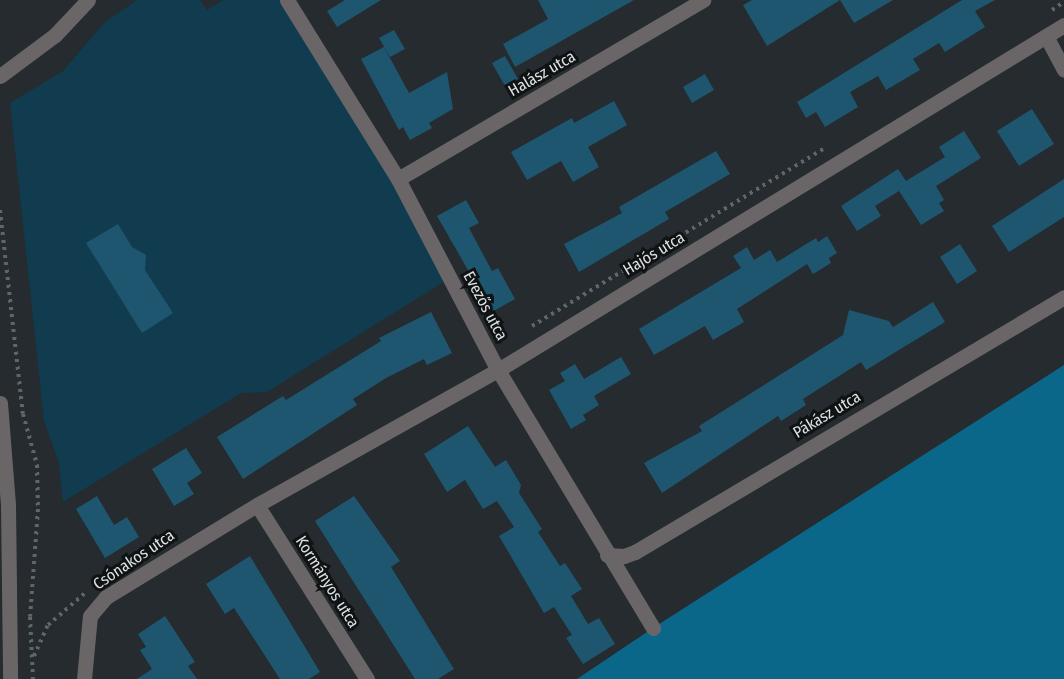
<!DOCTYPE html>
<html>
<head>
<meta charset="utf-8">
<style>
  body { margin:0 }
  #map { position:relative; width:1064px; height:679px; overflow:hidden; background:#252b2e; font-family:"Fira Sans Condensed",sans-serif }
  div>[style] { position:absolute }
  .green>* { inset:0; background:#113b4e }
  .forest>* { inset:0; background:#0b678a }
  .building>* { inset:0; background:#1e5670 }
  .path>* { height:4px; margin-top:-2px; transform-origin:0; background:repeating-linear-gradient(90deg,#606668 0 3px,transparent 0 7.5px) }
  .minor>* { height:15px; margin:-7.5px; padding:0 7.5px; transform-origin:7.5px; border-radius:7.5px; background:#6a6668 }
  .tertiary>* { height:15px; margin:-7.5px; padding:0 7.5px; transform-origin:7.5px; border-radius:7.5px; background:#6a6668 }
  span { translate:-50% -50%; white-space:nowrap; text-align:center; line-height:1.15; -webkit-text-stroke:6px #101314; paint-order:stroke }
  .street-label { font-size:16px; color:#dde1e3 }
</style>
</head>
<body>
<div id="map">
  <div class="green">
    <div style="clip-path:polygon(137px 0,200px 0,207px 10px,223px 0,288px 0,450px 278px,267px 392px,241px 393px,63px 502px,59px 463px,44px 421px,10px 103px,63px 71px,105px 22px)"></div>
  </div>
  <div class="forest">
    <div style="clip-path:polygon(1064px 365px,1064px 679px,577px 679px,653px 628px)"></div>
  </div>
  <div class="building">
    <div style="clip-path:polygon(345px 0,381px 0,337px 27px,327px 11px)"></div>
    <div style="clip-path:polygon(538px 0,634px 0,515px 67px,503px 44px,548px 19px)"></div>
    <div style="clip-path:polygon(752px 0,840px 0,767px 46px,743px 5px)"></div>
    <div style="clip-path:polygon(840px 0,893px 0,854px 23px)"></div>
    <div style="clip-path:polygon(962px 0,995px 0,975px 11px,985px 27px,945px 52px,939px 43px,913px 59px,920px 70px,886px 90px,878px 76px,850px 92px,858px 107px,825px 127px,816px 112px,806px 118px,797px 102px)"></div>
    <div style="clip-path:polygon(394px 30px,405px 49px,390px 57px,379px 38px)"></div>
    <div style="clip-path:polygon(384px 47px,409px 93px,447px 72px,453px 109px,429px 123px,432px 128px,410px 140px,403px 127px,399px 130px,361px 59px)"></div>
    <div style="clip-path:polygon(505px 56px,518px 79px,505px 86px,492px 63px)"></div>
    <div style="clip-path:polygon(705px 74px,714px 90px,692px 103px,683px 87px)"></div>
    <div style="clip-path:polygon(614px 101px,627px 125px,588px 147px,599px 167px,573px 182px,561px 161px,527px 180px,511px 152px,572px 118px,574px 123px)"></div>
    <div style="clip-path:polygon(1032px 109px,1054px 144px,1019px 166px,997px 131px)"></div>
    <div style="clip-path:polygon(964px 131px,981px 158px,936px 186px,944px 200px,939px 203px,944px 211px,921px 225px,899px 191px,875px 206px,881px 216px,857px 231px,841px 206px,898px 169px,906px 181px,945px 157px,939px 147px)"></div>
    <div style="clip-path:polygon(716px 151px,730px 174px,665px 212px,669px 219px,579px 272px,564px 244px,622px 213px,619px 207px)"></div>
    <div style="clip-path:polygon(1064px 179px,1064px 217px,1009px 252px,992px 226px)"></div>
    <div style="clip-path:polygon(466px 200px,479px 223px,469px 228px,492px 271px,498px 268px,515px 299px,492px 312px,437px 216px)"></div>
    <div style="clip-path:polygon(118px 224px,132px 247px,146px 255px,145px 270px,173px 313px,142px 333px,86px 243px)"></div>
    <div style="clip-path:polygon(827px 236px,837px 253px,829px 258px,831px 263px,813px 274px,807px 264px,737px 309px,744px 322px,713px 340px,705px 326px,654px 355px,639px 329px,741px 268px,733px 256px,747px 247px,754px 260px,770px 250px,777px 262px,816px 238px,818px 242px)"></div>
    <div style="clip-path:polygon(960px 244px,977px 271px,957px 284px,940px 257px)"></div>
    <div style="clip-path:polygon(933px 302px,945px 322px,866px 370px,861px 362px,803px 399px,806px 405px,781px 421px,778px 416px,662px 493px,644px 463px,702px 431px,699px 426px,843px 335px,849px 310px,889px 321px,893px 327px)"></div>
    <div style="clip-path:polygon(431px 312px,452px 353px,427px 365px,424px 359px,386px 378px,353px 399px,357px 405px,243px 479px,217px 437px,283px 396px,286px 400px,381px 341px,379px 338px)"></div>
    <div style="clip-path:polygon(621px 357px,631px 374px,594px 396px,599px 405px,583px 415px,586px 420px,571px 429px,549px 390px,565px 381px,560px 373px,575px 364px,584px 379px)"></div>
    <div style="clip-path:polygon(468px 426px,495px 467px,506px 460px,521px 485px,519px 493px,542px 529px,538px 532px,560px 566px,565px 563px,582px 589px,571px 596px,588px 624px,599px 618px,615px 644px,583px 664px,566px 638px,572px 635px,554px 607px,544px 613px,499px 536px,514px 527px,497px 501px,483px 509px,465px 480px,447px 492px,424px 454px)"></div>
    <div style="clip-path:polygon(186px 448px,202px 473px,187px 483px,194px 494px,174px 506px,152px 469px)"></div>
    <div style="clip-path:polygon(97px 496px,114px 525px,127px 517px,139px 537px,105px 558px,76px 509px)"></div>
    <div style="clip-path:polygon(354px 496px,400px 561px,391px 567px,454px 669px,438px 679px,415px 679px,315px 521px)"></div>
    <div style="clip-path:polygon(250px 556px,320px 672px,309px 679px,280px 679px,234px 608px,225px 614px,206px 584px)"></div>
    <div style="clip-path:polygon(165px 616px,195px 662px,188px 666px,197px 679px,137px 679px,152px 669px,140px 650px,146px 647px,138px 634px)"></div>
  </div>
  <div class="path">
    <div style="left:1052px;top:10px;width:14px;rotate:-34deg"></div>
    <div style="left:0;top:210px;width:205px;rotate:83.6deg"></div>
    <div style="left:23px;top:414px;width:53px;rotate:74.6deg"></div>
    <div style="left:37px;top:465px;width:44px;rotate:88.7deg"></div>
    <div style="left:38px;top:509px;width:108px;rotate:94.2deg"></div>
    <div style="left:30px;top:617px;width:62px;rotate:87.2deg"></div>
    <div style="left:532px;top:326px;width:341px;rotate:-31.3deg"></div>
    <div style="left:34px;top:656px;width:34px;rotate:-66deg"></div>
    <div style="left:48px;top:625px;width:49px;rotate:-40.9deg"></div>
  </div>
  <div class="minor">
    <div style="left:287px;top:0;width:211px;rotate:58.2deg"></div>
    <div style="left:398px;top:179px;width:216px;rotate:62.4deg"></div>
    <div style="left:498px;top:370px;width:301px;rotate:59deg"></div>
    <div style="left:1046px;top:36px;width:38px;rotate:62deg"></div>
    <div style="left:0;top:76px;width:69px;rotate:-36.7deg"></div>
    <div style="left:55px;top:35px;width:48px;rotate:-46.7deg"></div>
    <div style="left:398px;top:179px;width:354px;rotate:-30.4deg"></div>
    <div style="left:257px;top:505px;width:206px;rotate:57.7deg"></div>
    <div style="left:607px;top:555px;width:17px;rotate:3deg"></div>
    <div style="left:624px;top:556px;width:12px;rotate:-20deg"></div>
    <div style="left:635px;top:552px;width:499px;rotate:-30.7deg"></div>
    <div style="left:84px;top:679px;width:63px;rotate:-84.6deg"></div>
    <div style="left:90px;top:616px;width:25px;rotate:-50deg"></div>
    <div style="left:106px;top:597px;width:177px;rotate:-31.4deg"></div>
    <div style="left:257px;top:505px;width:276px;rotate:-29.3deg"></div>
    <div style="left:498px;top:370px;width:663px;rotate:-31.36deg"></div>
  </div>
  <div class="tertiary">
    <div style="left:0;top:403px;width:102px;rotate:85.5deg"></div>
    <div style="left:8px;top:505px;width:174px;rotate:89.3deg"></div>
  </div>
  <div class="street-label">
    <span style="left:542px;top:74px;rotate:-30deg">Halász utca</span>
    <span style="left:654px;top:254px;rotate:-31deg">Hajós utca</span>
    <span style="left:485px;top:306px;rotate:62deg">Evezős utca</span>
    <span style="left:827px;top:415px;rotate:-31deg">Pákász utca</span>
    <span style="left:134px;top:560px;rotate:-34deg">Csónakos utca</span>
    <span style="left:327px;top:582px;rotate:58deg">Kormányos utca</span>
  </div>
</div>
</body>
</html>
